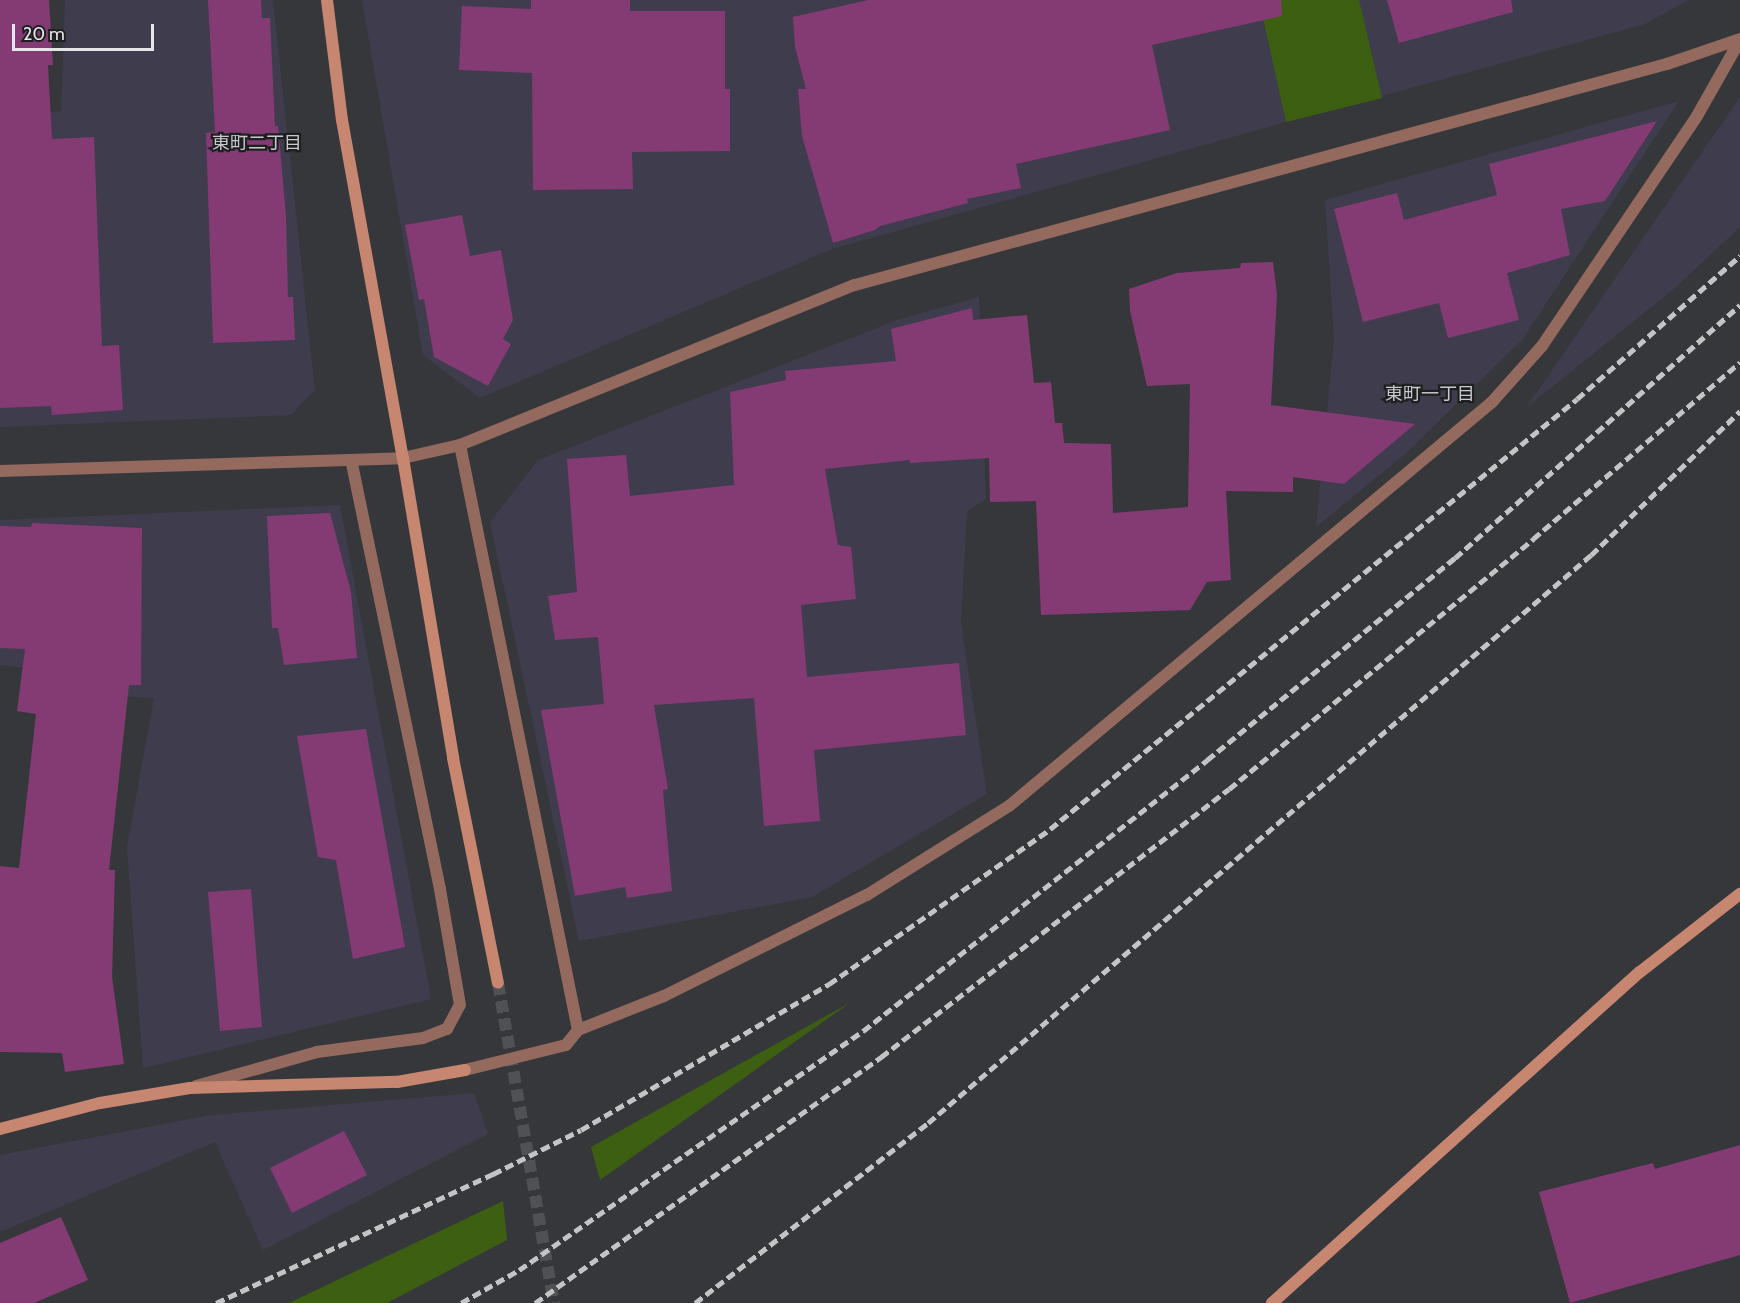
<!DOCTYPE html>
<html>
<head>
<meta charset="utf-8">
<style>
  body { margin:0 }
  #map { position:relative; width:1740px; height:1303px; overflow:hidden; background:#36373b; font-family:Cabin,"Noto Sans JP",sans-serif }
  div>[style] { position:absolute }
  .commercial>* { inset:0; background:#3f3c4e }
  .green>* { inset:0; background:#3c5f12 }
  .building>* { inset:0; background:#843b74 }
  .secondary-tunnel>* { height:12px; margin-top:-6px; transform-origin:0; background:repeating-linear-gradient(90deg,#505155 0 12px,transparent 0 18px) }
  .street>* { height:12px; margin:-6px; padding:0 6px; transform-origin:6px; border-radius:6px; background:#936a5d }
  .secondary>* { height:12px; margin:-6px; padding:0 6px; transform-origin:6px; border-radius:6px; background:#c68670 }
  .rail>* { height:4.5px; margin-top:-2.25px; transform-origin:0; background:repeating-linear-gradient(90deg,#c4c4c7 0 9px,transparent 0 13.5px) }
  span { translate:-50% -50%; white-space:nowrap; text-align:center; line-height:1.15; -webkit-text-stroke:4.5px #1e1f20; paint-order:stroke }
  .neighbourhood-label { font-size:18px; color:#c8c9ce }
  .scale { position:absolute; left:12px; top:24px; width:142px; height:27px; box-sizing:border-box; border:3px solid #e6e6e9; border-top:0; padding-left:8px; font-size:18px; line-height:21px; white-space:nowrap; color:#e6e6e9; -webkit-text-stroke:4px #1e1f20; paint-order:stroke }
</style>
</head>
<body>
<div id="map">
  <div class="commercial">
    <div style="clip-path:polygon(65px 0,273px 0,315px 390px,291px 415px,0 427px,0 117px,61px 111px)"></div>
    <div style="clip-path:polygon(362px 0,1688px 0,1645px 24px,1286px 122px,832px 249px,480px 398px,423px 355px)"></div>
    <div style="clip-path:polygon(1740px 97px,1740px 227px,1675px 288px,1526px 408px)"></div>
    <div style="clip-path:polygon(1679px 101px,1522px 340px,1405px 454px,1316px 527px,1334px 339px,1325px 200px)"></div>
    <div style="clip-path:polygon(979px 297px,986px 499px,967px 511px,961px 623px,987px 794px,812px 897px,579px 941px,490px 522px,538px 460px,897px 320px)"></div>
    <div style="clip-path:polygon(340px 505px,431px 999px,143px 1068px,127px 847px,154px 698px,99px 695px,96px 676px,0 665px,0 520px)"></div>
    <div style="clip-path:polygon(474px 1093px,488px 1134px,263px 1250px,215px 1142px,0 1232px,0 1155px,211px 1115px)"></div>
  </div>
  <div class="green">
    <div style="clip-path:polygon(1259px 0,1359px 0,1382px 98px,1286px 122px)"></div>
    <div style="clip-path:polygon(851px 1002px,600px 1180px,591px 1147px)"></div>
    <div style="clip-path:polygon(503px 1201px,507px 1240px,387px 1303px,289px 1303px)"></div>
  </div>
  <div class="building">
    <div style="clip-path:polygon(0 0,49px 0,53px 65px,48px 65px,52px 139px,94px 137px,102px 346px,119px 345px,123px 410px,52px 415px,51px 406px,0 408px)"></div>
    <div style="clip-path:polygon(208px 0,261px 0,262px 18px,270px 18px,275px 126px,278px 126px,286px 216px,288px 297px,293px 297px,295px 340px,213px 343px,206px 133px,215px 132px)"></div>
    <div style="clip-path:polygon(531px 0,630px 0,630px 11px,725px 11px,725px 89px,730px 89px,730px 151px,632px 152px,633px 189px,533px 190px,532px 73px,459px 70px,462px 6px,531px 9px)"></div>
    <div style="clip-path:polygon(868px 0,1281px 0,1282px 16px,1152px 45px,1170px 130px,1016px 164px,1021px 188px,967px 199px,968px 203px,880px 226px,875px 230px,833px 243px,802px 136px,798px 89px,806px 89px,795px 47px,793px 17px)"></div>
    <div style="clip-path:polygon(1387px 0,1511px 0,1513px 12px,1399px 43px)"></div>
    <div style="clip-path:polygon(1657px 121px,1605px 201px,1561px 209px,1570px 255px,1507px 273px,1519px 320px,1448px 338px,1439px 303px,1363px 322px,1334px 209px,1397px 193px,1404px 220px,1497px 195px,1489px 164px)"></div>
    <div style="clip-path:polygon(462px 215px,470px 256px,501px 250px,513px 320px,503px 339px,511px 344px,488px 386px,434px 357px,424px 299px,419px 300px,405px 225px)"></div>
    <div style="clip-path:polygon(1273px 262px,1277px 295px,1271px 405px,1415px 424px,1344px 484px,1293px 477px,1293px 492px,1226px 491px,1231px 580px,1207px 582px,1190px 610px,1041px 615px,1036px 501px,990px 502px,989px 458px,910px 463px,910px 460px,825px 469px,838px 545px,851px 547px,856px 599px,801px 605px,807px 677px,959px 663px,966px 735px,814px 750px,820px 821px,764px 826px,754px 698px,654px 705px,668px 789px,663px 790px,672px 891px,627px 898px,625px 887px,575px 896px,541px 710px,604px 704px,598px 637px,555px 640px,548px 596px,577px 592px,567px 459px,626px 455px,630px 496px,734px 485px,730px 392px,786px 380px,785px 371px,896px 361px,891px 329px,972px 308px,973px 320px,1027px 315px,1034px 383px,1051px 382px,1055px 423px,1062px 423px,1064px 443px,1111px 444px,1113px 513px,1188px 507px,1190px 384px,1147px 386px,1130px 311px,1129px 289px,1177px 273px,1240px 268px,1241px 263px)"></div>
    <div style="clip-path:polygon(330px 513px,351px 592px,357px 658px,284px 665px,278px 628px,272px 628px,267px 516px)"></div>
    <div style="clip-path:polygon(32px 523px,142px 528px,141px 685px,129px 685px,109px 870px,115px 870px,112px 977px,124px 1064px,65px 1072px,62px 1053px,0 1052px,0 866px,19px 868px,36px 714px,17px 711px,25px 649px,0 648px,0 526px,31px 527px)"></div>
    <div style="clip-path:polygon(366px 729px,405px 947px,353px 959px,336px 860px,318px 857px,297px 736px)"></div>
    <div style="clip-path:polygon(251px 889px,262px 1027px,220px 1031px,208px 892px)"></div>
    <div style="clip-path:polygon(344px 1131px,367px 1175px,292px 1213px,270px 1168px)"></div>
    <div style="clip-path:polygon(1740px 1145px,1740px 1255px,1570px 1303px,1539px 1192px,1653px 1163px,1655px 1169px)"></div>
    <div style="clip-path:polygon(61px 1217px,88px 1280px,34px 1303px,0 1303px,0 1243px)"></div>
  </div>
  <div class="secondary-tunnel">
    <div style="left:498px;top:983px;width:325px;rotate:80.1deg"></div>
  </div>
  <div class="street">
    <div style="left:460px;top:445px;width:597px;rotate:78.6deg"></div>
    <div style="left:0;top:471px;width:403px;rotate:-1.8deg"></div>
    <div style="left:403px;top:458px;width:58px;rotate:-12.8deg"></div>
    <div style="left:460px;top:445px;width:426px;rotate:-22.1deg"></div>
    <div style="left:855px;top:285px;width:842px;rotate:-15.23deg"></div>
    <div style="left:1667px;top:64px;width:77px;rotate:-18.9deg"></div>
    <div style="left:465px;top:1070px;width:104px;rotate:-13.9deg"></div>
    <div style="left:566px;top:1045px;width:19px;rotate:-51deg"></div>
    <div style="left:578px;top:1030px;width:92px;rotate:-21.6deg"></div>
    <div style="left:664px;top:996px;width:227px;rotate:-26.5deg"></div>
    <div style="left:867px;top:895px;width:168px;rotate:-32.1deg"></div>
    <div style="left:1009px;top:806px;width:630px;rotate:-39.91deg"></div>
    <div style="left:1492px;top:402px;width:75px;rotate:-48.2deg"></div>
    <div style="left:1542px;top:346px;width:277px;rotate:-56deg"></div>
    <div style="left:1697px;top:116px;width:87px;rotate:-60.5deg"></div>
    <div style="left:196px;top:1086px;width:126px;rotate:-15.7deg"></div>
    <div style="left:317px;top:1052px;width:107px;rotate:-7.5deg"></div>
    <div style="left:423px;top:1038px;width:26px;rotate:-21deg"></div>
    <div style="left:447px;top:1029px;width:27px;rotate:-62deg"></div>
    <div style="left:460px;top:1005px;width:118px;rotate:-99.8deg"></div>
    <div style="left:440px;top:889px;width:437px;rotate:-101.7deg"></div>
  </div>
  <div class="secondary">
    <div style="left:327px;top:0;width:121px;rotate:82.9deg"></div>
    <div style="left:342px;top:120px;width:343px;rotate:79.8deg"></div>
    <div style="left:403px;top:458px;width:304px;rotate:80.5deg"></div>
    <div style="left:453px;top:758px;width:229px;rotate:78.7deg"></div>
    <div style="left:0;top:1129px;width:103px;rotate:-14.6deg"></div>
    <div style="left:100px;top:1103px;width:91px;rotate:-9.5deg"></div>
    <div style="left:190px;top:1088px;width:207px;rotate:-1.7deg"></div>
    <div style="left:397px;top:1082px;width:69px;rotate:-10deg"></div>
    <div style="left:1272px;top:1303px;width:495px;rotate:-42deg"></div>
    <div style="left:1640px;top:972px;width:127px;rotate:-38deg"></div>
  </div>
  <div class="rail">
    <div style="left:216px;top:1303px;width:306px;rotate:-25deg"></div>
    <div style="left:493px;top:1174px;width:98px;rotate:-26.6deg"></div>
    <div style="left:581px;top:1130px;width:288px;rotate:-30.5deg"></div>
    <div style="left:829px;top:984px;width:270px;rotate:-35deg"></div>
    <div style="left:1050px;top:829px;width:680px;rotate:-39.21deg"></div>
    <div style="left:1577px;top:399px;width:217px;rotate:-41.3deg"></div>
    <div style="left:461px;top:1303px;width:67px;rotate:-29.6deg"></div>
    <div style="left:519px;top:1270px;width:419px;rotate:-34.8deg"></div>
    <div style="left:863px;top:1031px;width:438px;rotate:-38.2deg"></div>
    <div style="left:1207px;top:760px;width:320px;rotate:-39.2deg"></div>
    <div style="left:1455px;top:558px;width:381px;rotate:-41.6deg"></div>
    <div style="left:535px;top:1303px;width:425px;rotate:-35.4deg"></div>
    <div style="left:881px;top:1057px;width:439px;rotate:-37.6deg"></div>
    <div style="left:1229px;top:789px;width:394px;rotate:-39.4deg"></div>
    <div style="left:1533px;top:539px;width:272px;rotate:-40.5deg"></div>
    <div style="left:695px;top:1303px;width:294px;rotate:-37.7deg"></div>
    <div style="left:928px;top:1123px;width:873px;rotate:-40.59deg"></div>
    <div style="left:1591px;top:555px;width:207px;rotate:-44deg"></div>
  </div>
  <div class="neighbourhood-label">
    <span style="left:257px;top:143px">東町二丁目</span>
    <span style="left:1430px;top:394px">東町一丁目</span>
  </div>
  <div class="scale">20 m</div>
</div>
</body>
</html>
